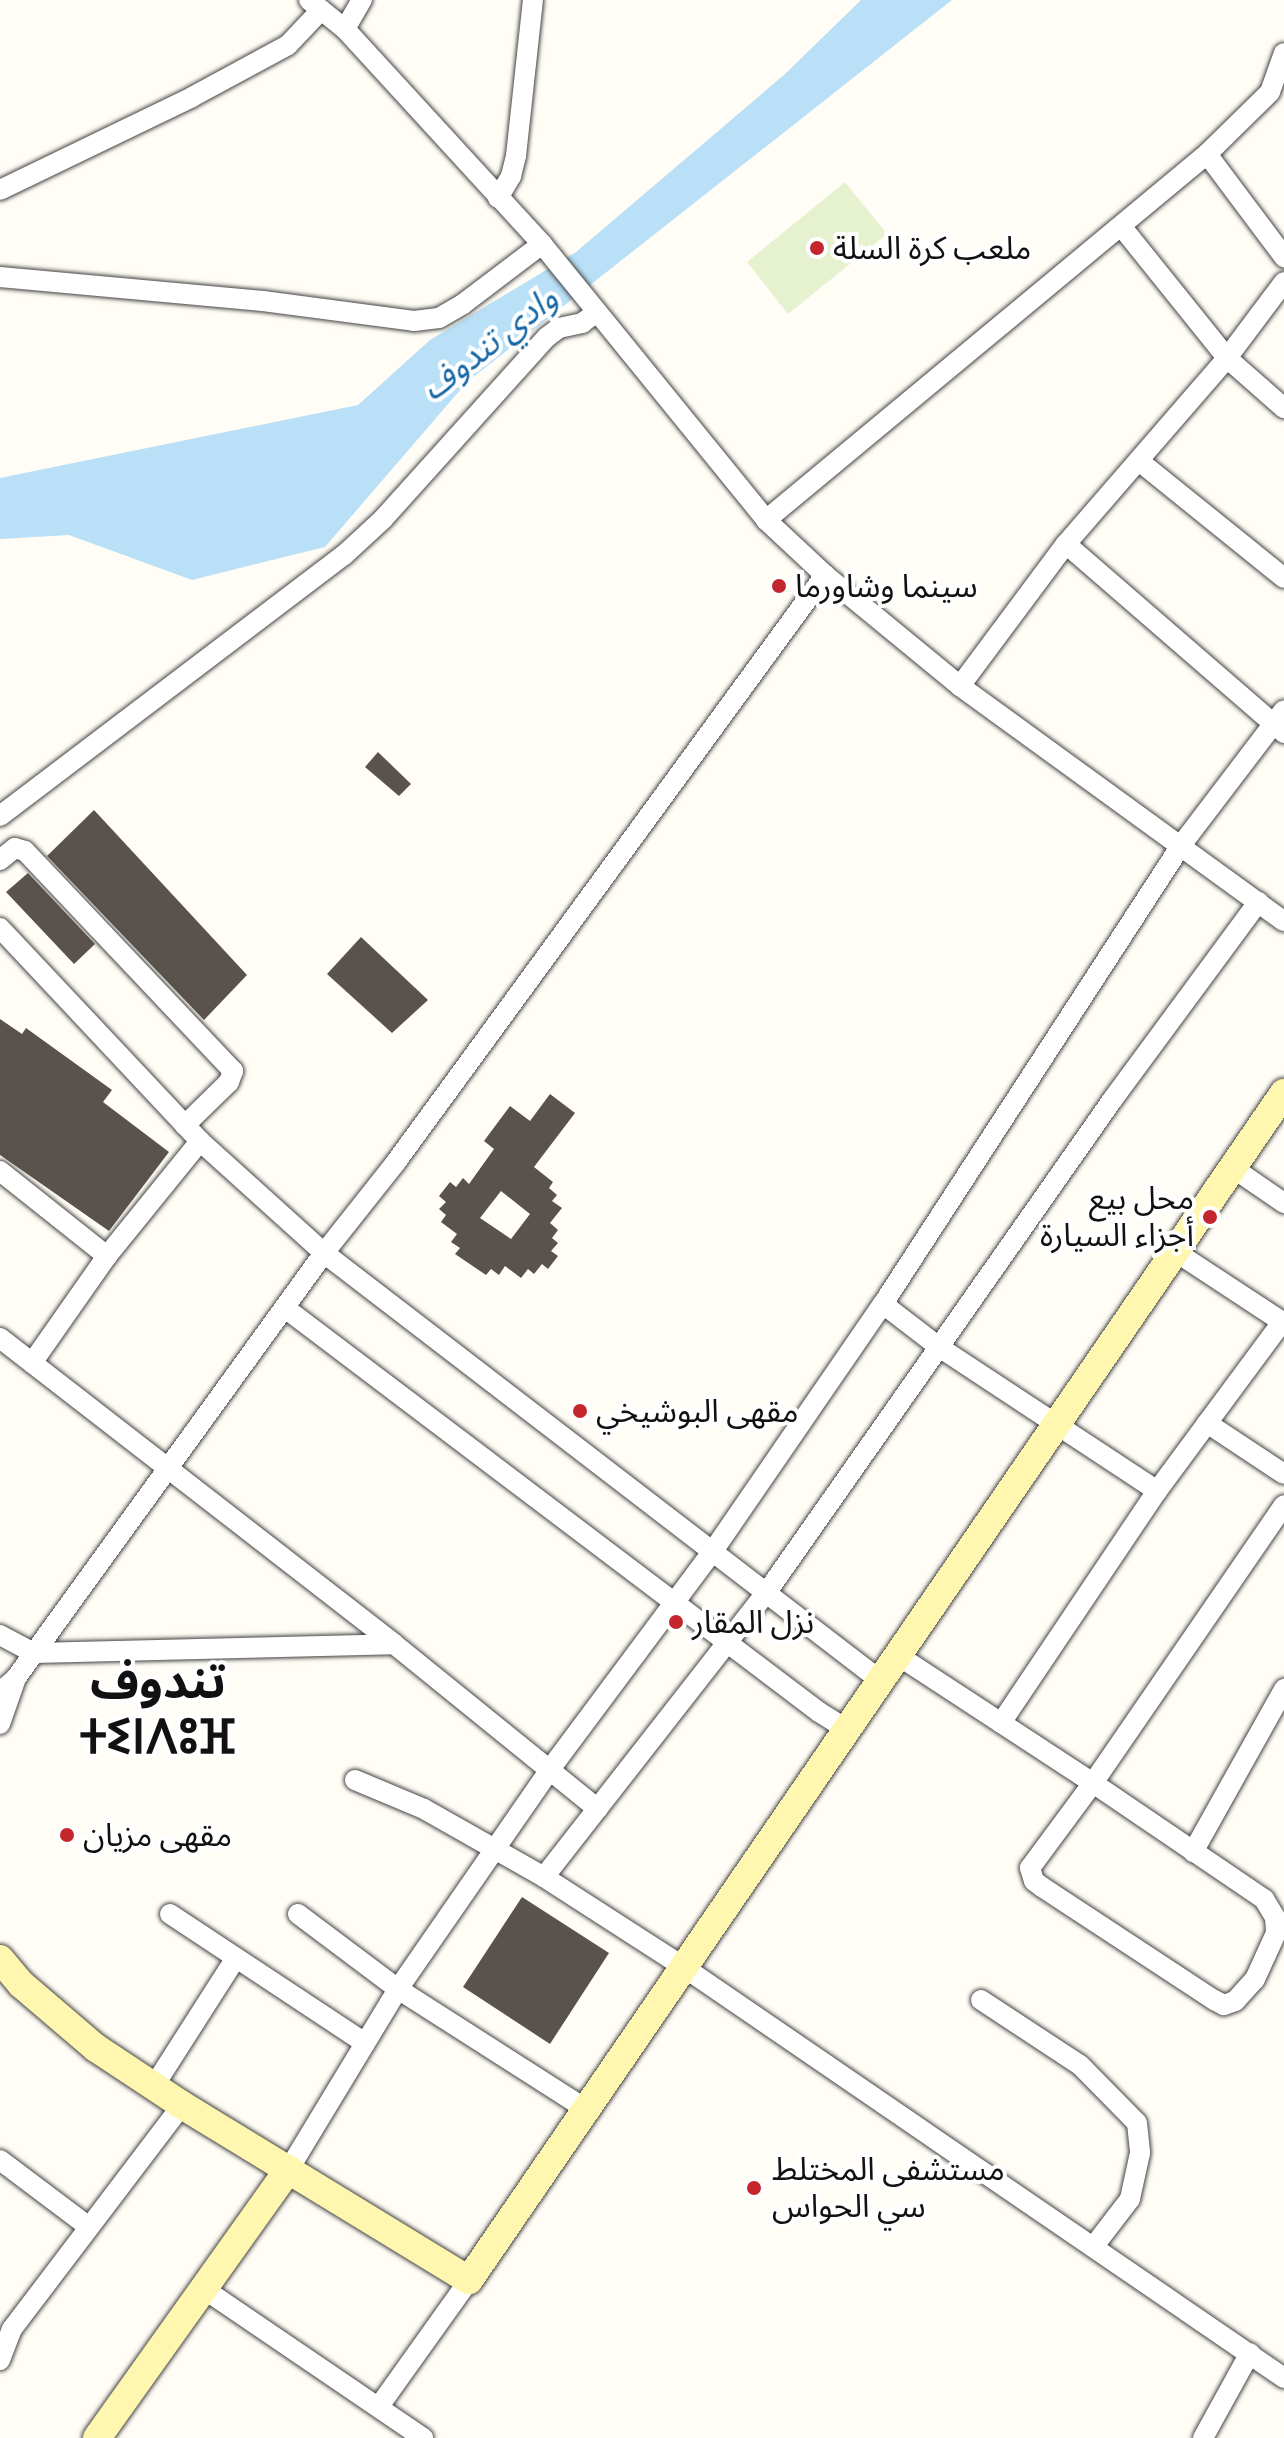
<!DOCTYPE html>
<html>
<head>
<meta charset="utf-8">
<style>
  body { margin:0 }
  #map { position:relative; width:1284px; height:2438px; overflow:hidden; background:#fffdf5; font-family:"Zilla Slab","Noto Sans Arabic","Noto Sans Tifinagh",serif }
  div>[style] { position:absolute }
  .pitch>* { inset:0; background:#e6f2cf }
  .water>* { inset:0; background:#b9e0f7 }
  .building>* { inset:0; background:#5a524d }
  .roads { filter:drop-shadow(0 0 2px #444) drop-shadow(0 0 2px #444) }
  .street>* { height:20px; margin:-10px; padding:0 10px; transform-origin:10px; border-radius:10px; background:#fff }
  .secondary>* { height:28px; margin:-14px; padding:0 14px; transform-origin:14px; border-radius:14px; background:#fff6b0 }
  .dots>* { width:22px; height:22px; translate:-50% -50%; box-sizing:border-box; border:4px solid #fff; border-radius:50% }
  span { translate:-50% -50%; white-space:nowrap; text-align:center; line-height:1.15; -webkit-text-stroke:8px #fff; paint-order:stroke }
  .poi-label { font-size:32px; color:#111 }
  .left { translate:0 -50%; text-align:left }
  .right { translate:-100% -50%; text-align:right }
  .water-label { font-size:34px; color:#1768a6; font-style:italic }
  .town-label { font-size:48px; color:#111; font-weight:700 }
</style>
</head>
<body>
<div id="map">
  <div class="pitch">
    <div style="clip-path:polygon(845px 182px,887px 234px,788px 314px,747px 262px)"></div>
  </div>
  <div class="water">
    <div style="clip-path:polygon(861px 0,952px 0,467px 382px,325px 547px,192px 580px,69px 535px,0 539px,0 478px,358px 405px,430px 340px,576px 252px,785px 74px)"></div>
  </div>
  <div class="building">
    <div style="clip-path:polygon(378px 752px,411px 784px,399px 796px,365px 767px)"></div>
    <div style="clip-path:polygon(94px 810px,247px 975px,204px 1020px,47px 856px)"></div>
    <div style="clip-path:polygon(28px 873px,95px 944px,74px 964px,6px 892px)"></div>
    <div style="clip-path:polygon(361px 937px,428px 1000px,392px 1033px,327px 974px)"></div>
    <div style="clip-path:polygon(0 1019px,22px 1034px,26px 1028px,112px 1090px,103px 1102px,169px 1152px,109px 1231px,0 1155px)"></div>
    <div style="clip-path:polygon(evenodd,550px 1094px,575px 1113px,534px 1167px,553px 1182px,549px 1188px,557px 1195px,552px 1201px,562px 1208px,550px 1223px,558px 1230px,552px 1238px,558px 1243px,551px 1251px,558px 1256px,548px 1269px,542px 1264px,534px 1274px,528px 1269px,521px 1278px,505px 1266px,499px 1275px,491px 1269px,486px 1275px,455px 1254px,460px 1248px,451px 1242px,457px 1234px,441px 1222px,446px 1215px,439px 1209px,446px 1202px,439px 1196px,450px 1182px,456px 1187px,463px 1178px,469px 1184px,494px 1149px,484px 1141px,510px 1106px,530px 1121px,550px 1094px,501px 1191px,530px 1214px,511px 1239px,480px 1218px,501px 1191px)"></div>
    <div style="clip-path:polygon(522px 1897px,609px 1953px,550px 2044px,463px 1987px)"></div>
  </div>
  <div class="roads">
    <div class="street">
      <div style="left:309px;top:0;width:46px;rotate:38.9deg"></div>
      <div style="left:345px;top:29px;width:292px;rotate:47.5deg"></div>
      <div style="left:542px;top:244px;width:355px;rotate:50.9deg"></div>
      <div style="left:766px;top:520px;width:81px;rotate:43deg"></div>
      <div style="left:825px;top:575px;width:175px;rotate:39.4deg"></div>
      <div style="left:960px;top:686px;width:400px;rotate:36deg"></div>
      <div style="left:345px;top:29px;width:34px;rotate:-60deg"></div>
      <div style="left:1207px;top:154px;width:129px;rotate:53.2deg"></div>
      <div style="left:0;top:190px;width:213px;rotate:-25.8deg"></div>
      <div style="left:192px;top:97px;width:109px;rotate:-28.4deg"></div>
      <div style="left:288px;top:45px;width:48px;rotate:-46.7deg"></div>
      <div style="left:498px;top:198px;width:26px;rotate:-59deg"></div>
      <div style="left:511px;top:176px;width:21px;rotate:-76deg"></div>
      <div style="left:516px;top:156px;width:157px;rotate:-83.8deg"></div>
      <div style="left:1121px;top:226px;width:169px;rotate:51.2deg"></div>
      <div style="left:1227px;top:358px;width:76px;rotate:41.3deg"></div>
      <div style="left:0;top:277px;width:264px;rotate:5.2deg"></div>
      <div style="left:263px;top:301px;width:152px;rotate:7.5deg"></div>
      <div style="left:414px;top:321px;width:25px;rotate:-7deg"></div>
      <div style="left:439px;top:318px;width:28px;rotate:-30deg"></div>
      <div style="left:463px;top:304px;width:99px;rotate:-37.2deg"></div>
      <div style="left:1139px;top:461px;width:186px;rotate:38.9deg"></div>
      <div style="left:766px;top:520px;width:573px;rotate:-39.69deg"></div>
      <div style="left:1207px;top:154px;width:88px;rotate:-44.5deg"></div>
      <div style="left:1270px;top:92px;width:41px;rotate:-70.3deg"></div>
      <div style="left:1066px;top:544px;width:289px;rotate:40.9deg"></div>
      <div style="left:960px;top:686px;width:177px;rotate:-53.3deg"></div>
      <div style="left:1066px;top:544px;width:246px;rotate:-49.1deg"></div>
      <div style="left:1227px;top:358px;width:95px;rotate:-53.1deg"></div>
      <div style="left:0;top:816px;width:432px;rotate:-37.2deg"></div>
      <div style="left:344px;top:555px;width:53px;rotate:-42.7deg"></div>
      <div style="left:383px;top:519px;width:245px;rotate:-48deg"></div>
      <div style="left:547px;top:337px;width:15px;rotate:-37deg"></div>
      <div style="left:559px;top:328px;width:24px;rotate:-12deg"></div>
      <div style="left:582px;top:323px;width:17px;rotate:-36deg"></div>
      <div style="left:0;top:860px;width:19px;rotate:-39deg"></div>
      <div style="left:15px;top:848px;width:10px;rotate:17deg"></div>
      <div style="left:25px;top:851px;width:303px;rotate:46.6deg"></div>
      <div style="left:233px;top:1071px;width:12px;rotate:110deg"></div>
      <div style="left:229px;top:1082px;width:62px;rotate:135.7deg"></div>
      <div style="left:0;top:928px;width:292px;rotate:46.8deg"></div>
      <div style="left:200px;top:1141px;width:167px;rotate:42.1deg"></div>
      <div style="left:324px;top:1253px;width:702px;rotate:37.54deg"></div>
      <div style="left:1233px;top:1168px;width:62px;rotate:34.5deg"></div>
      <div style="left:0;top:1171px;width:137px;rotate:38.5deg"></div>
      <div style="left:1176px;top:1252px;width:129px;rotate:33.3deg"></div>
      <div style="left:883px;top:1304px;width:71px;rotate:37.5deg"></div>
      <div style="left:939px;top:1347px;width:261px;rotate:33.4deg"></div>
      <div style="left:285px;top:1308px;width:670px;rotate:37.11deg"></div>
      <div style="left:819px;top:1712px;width:34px;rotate:32deg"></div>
      <div style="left:0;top:1338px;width:499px;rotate:37.8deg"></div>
      <div style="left:394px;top:1644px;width:262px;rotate:39deg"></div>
      <div style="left:32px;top:1363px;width:131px;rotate:-55deg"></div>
      <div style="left:107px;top:1256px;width:148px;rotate:-51deg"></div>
      <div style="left:1207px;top:1423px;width:92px;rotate:33.5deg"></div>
      <div style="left:0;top:1635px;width:38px;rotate:28deg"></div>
      <div style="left:34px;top:1653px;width:360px;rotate:-1.4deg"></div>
      <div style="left:899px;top:1656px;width:232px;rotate:33.2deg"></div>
      <div style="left:1093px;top:1783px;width:207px;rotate:34.2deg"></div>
      <div style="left:1264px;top:1899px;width:21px;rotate:59deg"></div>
      <div style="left:1275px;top:1917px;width:16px;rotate:86deg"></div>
      <div style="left:1276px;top:1933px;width:51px;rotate:114.5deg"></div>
      <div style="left:1255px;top:1979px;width:30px;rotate:132deg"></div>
      <div style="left:1235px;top:2001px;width:12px;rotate:160deg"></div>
      <div style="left:1224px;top:2005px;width:11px;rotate:-153deg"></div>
      <div style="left:1214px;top:2000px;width:206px;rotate:-146.7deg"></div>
      <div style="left:1042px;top:1887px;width:10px;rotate:-143deg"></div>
      <div style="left:1034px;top:1881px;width:14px;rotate:-107deg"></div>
      <div style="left:1030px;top:1868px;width:106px;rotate:-53.5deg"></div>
      <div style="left:1093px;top:1783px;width:337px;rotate:-55.5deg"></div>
      <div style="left:0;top:1692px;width:21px;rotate:-41deg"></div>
      <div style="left:16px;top:1678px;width:525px;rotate:-54.07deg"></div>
      <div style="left:324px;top:1253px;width:116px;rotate:-51.6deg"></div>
      <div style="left:396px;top:1162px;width:727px;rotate:-53.84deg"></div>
      <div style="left:1001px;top:1723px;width:280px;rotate:-56.1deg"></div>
      <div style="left:1157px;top:1491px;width:210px;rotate:-53.5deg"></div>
      <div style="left:0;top:1724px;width:49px;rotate:-70.8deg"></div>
      <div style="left:355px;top:1780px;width:75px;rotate:22.8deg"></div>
      <div style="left:424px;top:1809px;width:138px;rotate:29.5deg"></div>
      <div style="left:544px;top:1877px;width:168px;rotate:32.8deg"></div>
      <div style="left:685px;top:1968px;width:726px;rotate:34.39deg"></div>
      <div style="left:1193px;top:1852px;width:187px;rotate:-60.8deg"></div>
      <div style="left:544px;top:1877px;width:362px;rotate:-52deg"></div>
      <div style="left:767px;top:1592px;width:602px;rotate:-54.94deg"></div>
      <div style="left:1113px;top:1099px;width:245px;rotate:-53.6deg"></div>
      <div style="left:170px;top:1914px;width:234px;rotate:33.5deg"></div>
      <div style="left:298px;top:1914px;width:125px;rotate:36.9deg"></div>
      <div style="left:398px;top:1989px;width:224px;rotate:32.6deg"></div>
      <div style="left:981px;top:2000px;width:118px;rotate:33.3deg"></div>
      <div style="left:1080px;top:2065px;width:81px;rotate:45.5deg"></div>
      <div style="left:1137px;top:2123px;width:30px;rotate:84deg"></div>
      <div style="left:1140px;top:2153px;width:47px;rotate:102.3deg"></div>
      <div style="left:1130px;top:2199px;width:59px;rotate:127.5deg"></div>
      <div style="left:154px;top:2086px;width:152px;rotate:-57.4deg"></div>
      <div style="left:0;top:2160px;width:111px;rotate:37deg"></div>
      <div style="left:289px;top:2169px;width:210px;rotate:-58.8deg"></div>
      <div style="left:398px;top:1989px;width:264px;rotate:-55.3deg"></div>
      <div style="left:548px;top:1772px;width:276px;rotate:-53.3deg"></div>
      <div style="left:713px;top:1551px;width:300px;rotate:-55.5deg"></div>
      <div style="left:883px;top:1304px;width:549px;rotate:-56.98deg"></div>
      <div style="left:1182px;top:844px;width:168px;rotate:-52.7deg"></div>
      <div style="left:204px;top:2289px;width:265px;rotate:34.2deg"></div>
      <div style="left:0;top:2360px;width:33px;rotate:-69deg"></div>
      <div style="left:12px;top:2329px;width:281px;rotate:-52.8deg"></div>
      <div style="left:380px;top:2405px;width:153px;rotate:-54.5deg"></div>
      <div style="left:1203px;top:2438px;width:97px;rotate:-61.1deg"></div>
    </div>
    <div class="secondary">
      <div style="left:0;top:1959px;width:33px;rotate:50deg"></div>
      <div style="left:21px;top:1984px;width:99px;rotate:40.5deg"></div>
      <div style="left:96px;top:2048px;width:103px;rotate:33.5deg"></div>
      <div style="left:182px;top:2105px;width:336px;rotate:31.4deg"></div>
      <div style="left:469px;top:2280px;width:1440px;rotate:-55.53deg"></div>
      <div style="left:97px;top:2438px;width:330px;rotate:-54.5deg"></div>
    </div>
  </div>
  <div class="dots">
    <div style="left:817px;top:248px;background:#c4262e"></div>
    <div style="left:779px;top:586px;background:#c4262e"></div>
    <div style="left:1210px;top:1217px;background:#c4262e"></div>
    <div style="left:580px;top:1411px;background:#c4262e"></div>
    <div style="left:676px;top:1622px;background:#c4262e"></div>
    <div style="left:67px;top:1835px;background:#c4262e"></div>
    <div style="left:754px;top:2188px;background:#c4262e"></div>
  </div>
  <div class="poi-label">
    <span class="left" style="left:833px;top:248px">ملعب كرة السلة</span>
    <span class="left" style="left:795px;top:586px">سينما وشاورما</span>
    <span class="right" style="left:1194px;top:1217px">محل بيع<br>أجزاء السيارة</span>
    <span class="left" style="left:596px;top:1411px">مقهى البوشيخي</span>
    <span class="left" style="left:692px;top:1622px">نزل المقار</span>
    <span class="left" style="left:83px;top:1835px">مقهى مزيان</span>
    <span class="left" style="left:772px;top:2188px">مستشفى المختلط<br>سي الحواس</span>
  </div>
  <div class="water-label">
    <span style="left:489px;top:343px;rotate:-38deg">وادي تندوف</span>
  </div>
  <div class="town-label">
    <span style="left:158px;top:1709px">تندوف<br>ⵜⵉⵏⴷⵓⴼ</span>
  </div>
</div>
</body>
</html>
